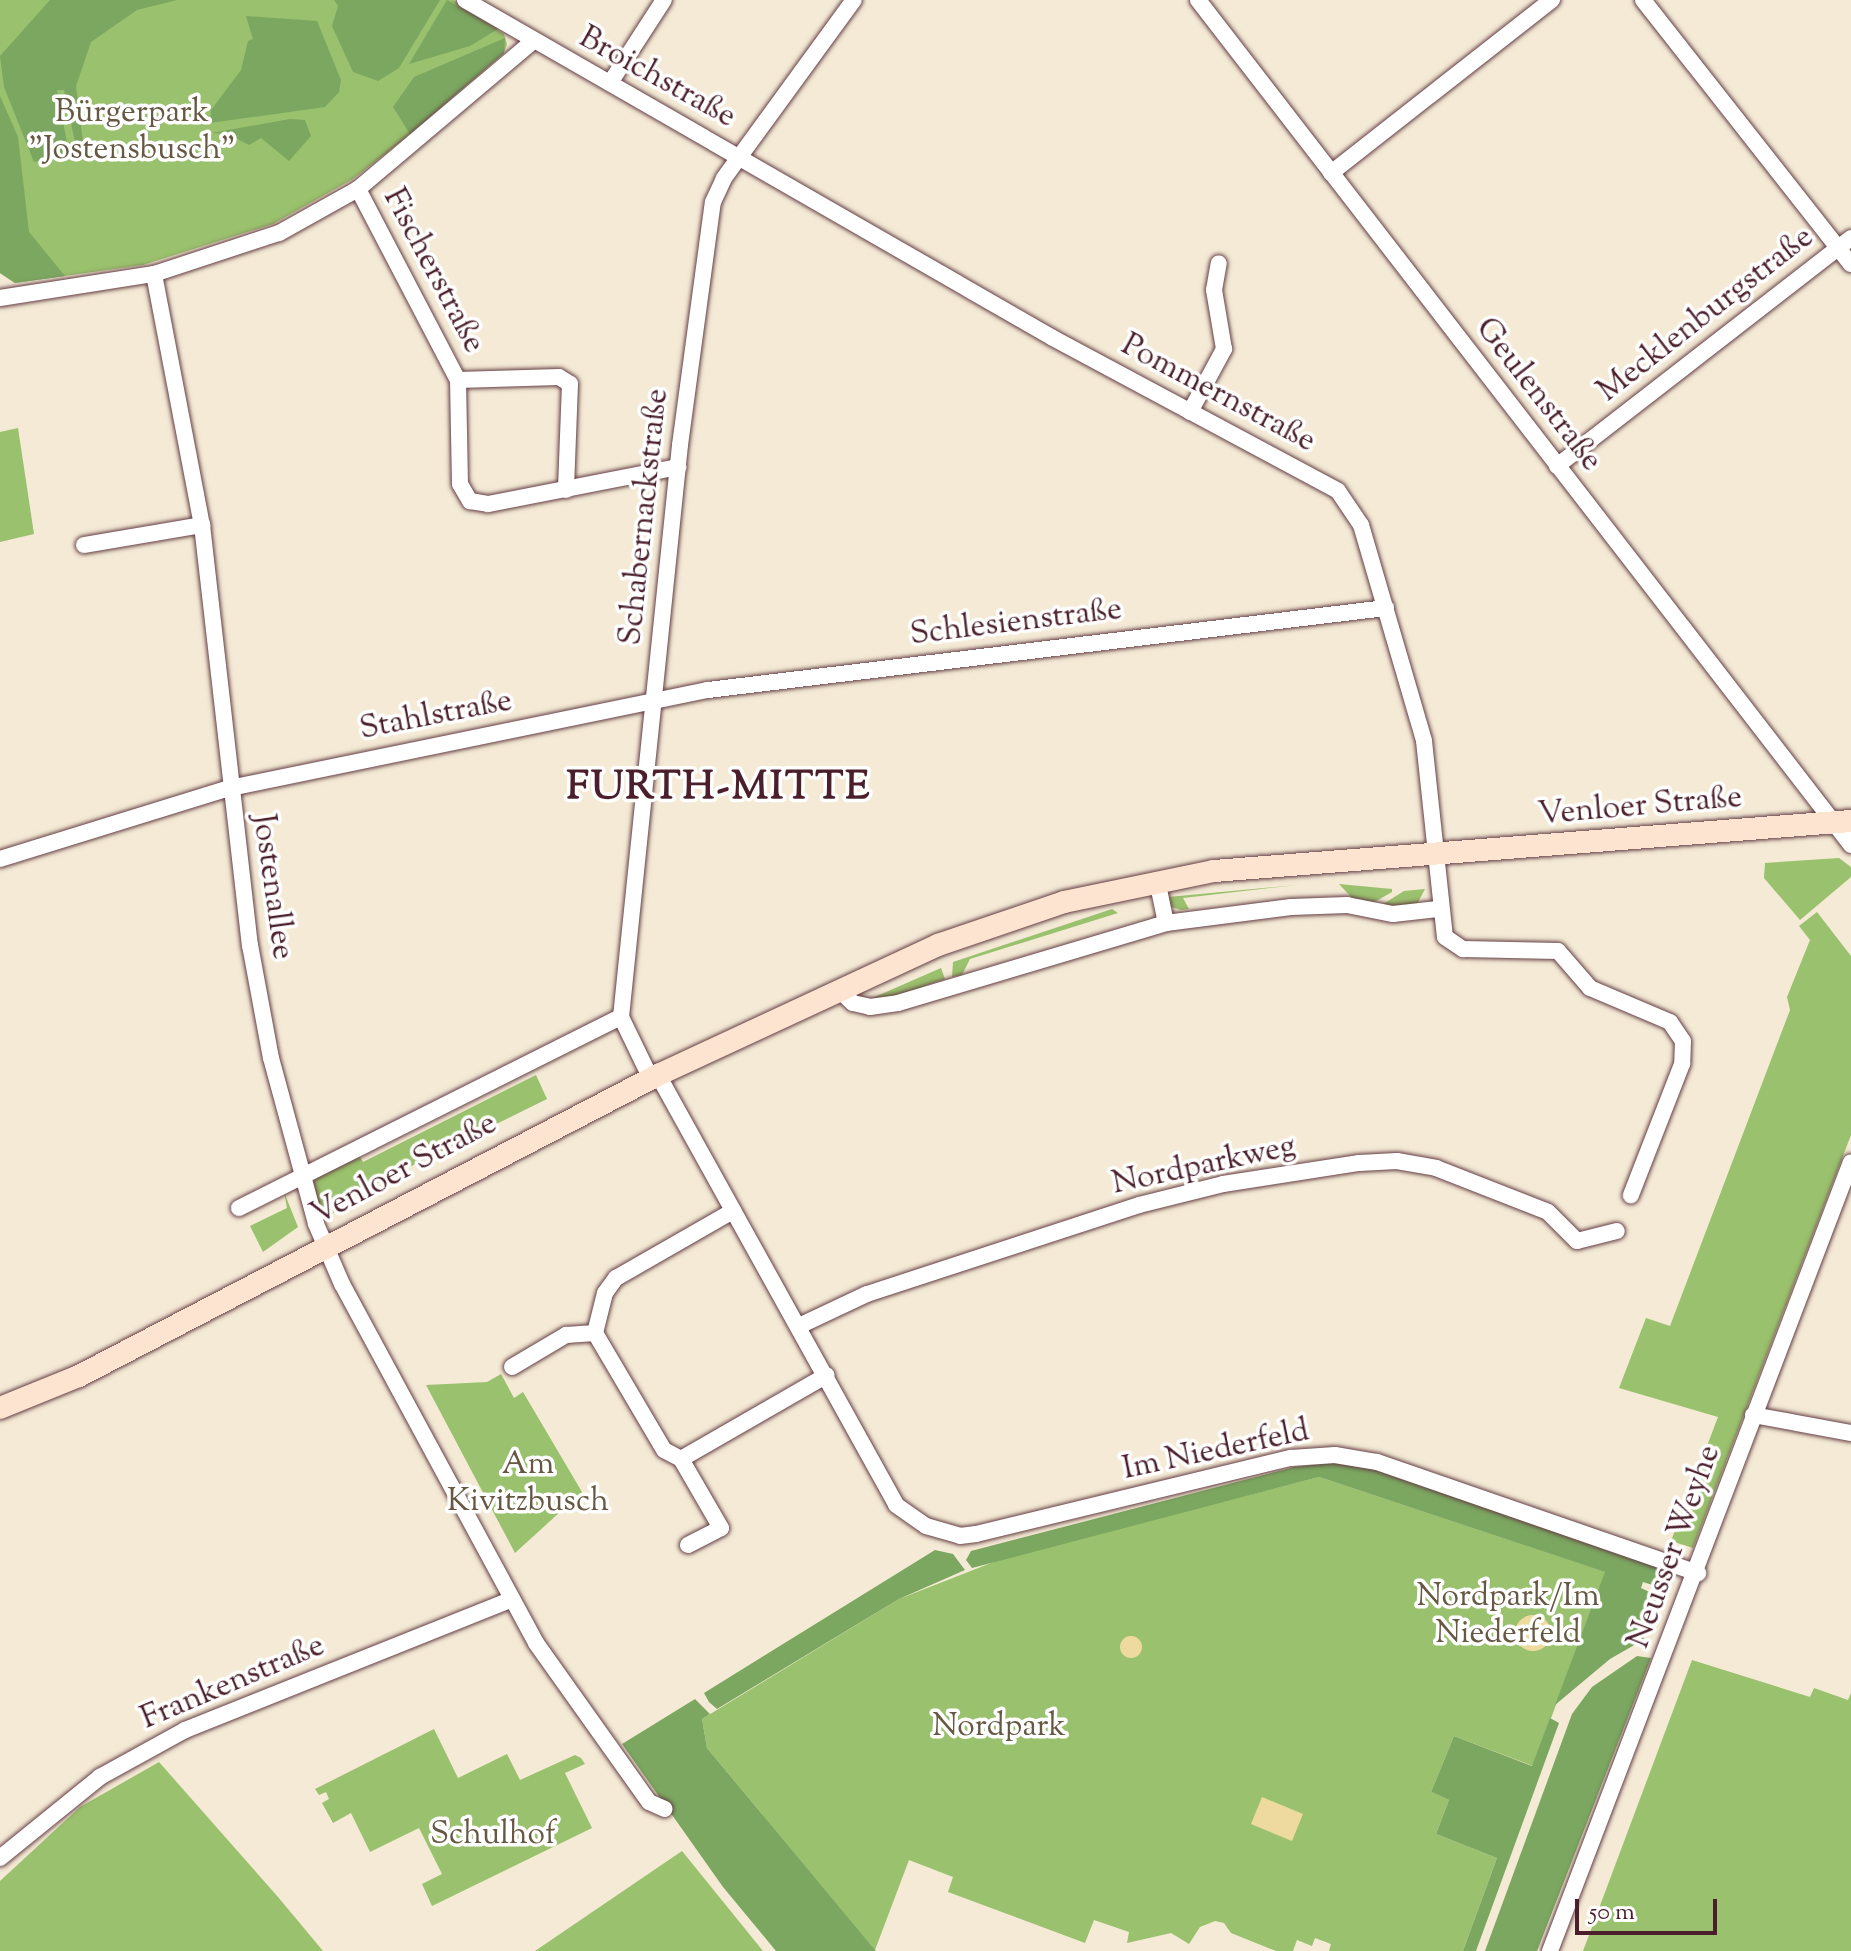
<!DOCTYPE html>
<html>
<head>
<meta charset="utf-8">
<style>
  body { margin:0 }
  #map { position:relative; width:1851px; height:1951px; overflow:hidden; background:#f4ead5; font-family:"Sorts Mill Goudy",serif }
  div>[style] { position:absolute }
  .green>* { inset:0; background:#9ac16d }
  .forest>* { inset:0; background:#7ba760 }
  .sand>* { inset:0; background:#eeda9e }
  .round { border-radius:50% }
  .roads { filter:drop-shadow(0 0 2px #643d44) drop-shadow(0 0 2px #643d44) }
  .minor>* { height:16px; margin:-8px; padding:0 8px; transform-origin:8px; border-radius:8px; background:#fff }
  .secondary>* { height:22px; margin:-11px; padding:0 11px; transform-origin:11px; border-radius:11px; background:#fde4d0 }
  span { translate:-50% -50%; white-space:nowrap; text-align:center; line-height:1.15; -webkit-text-stroke:7px #fff; paint-order:stroke }
  .street-label { font-size:32px; color:#4a1f2b }
  .park-label { font-size:32px; color:#665842 }
  .district-label { font-size:40px; color:#4a1f2b; font-weight:700; letter-spacing:2px }
  .scale { position:absolute; left:1575px; top:1899px; width:142px; height:36px; box-sizing:border-box; border:4px solid #4a1f2b; border-top:0; padding-left:10px; font-size:24px; line-height:28px; white-space:nowrap; color:#4a1f2b; -webkit-text-stroke:6px #fff; paint-order:stroke }
</style>
</head>
<body>
<div id="map">
  <div class="green">
    <div style="clip-path:polygon(0 0,453px 0,504px 34px,507px 44px,504px 53px,399px 143px,353px 179px,273px 224px,143px 265px,15px 283px,0 273px)"></div>
    <div style="clip-path:polygon(18px 428px,34px 534px,0 542px,0 432px)"></div>
    <div style="clip-path:polygon(1839px 858px,1851px 867px,1851px 877px,1800px 920px,1764px 878px,1765px 863px)"></div>
    <div style="clip-path:polygon(1339px 884px,1392px 889px,1392px 892px,1371px 904px,1352px 898px)"></div>
    <div style="clip-path:polygon(1297px 885px,1183px 898px,1189px 909px,1181px 910px,1171px 907px,1168px 897px)"></div>
    <div style="clip-path:polygon(1425px 889px,1416px 906px,1380px 906px,1404px 891px)"></div>
    <div style="clip-path:polygon(1112px 909px,1118px 913px,970px 959px,962px 975px,952px 977px,953px 962px)"></div>
    <div style="clip-path:polygon(1817px 912px,1851px 956px,1851px 1135px,1693px 1548px,1671px 1541px,1718px 1417px,1619px 1388px,1646px 1318px,1670px 1326px,1790px 1010px,1787px 997px,1810px 940px,1799px 926px)"></div>
    <div style="clip-path:polygon(941px 968px,945px 979px,884px 1000px,870px 999px)"></div>
    <div style="clip-path:polygon(536px 1075px,547px 1099px,373px 1185px,348px 1192px,333px 1214px,320px 1213px,312px 1186px,317px 1176px,359px 1155px,363px 1162px)"></div>
    <div style="clip-path:polygon(284px 1192px,298px 1227px,263px 1252px,250px 1226px,287px 1208px)"></div>
    <div style="clip-path:polygon(501px 1374px,514px 1398px,523px 1392px,582px 1492px,515px 1553px,426px 1385px,487px 1382px)"></div>
    <div style="clip-path:polygon(1319px 1477px,1606px 1572px,1533px 1766px,1454px 1736px,1431px 1792px,1449px 1800px,1436px 1834px,1497px 1858px,1463px 1951px,1329px 1951px,1331px 1944px,1315px 1938px,1312px 1946px,1297px 1940px,1293px 1951px,1276px 1951px,1231px 1933px,1224px 1923px,1215px 1921px,1200px 1927px,1189px 1944px,1171px 1933px,1127px 1943px,1129px 1932px,1094px 1920px,1085px 1943px,948px 1892px,953px 1877px,909px 1860px,875px 1950px,707px 1748px,702px 1719px,899px 1599px,1009px 1556px)"></div>
    <div style="clip-path:polygon(1692px 1660px,1810px 1697px,1814px 1688px,1848px 1700px,1851px 1693px,1851px 1951px,1583px 1951px)"></div>
    <div style="clip-path:polygon(434px 1729px,458px 1778px,507px 1754px,520px 1780px,575px 1755px,581px 1758px,585px 1764px,565px 1773px,592px 1828px,432px 1906px,422px 1884px,442px 1874px,419px 1828px,370px 1852px,351px 1813px,333px 1823px,322px 1803px,329px 1799px,326px 1792px,319px 1795px,315px 1789px)"></div>
    <div style="clip-path:polygon(159px 1762px,278px 1897px,323px 1951px,0 1951px,0 1881px,80px 1807px)"></div>
    <div style="clip-path:polygon(682px 1851px,763px 1951px,535px 1951px)"></div>
  </div>
  <div class="forest">
    <div style="clip-path:polygon(50px 0,177px 0,137px 10px,91px 42px,76px 86px,84px 150px,77px 152px,64px 90px,57px 90px,69px 153px,34px 162px,4px 87px,0 56px)"></div>
    <div style="clip-path:polygon(334px 0,440px 0,399px 68px,378px 81px,353px 72px,332px 26px,338px 6px)"></div>
    <div style="clip-path:polygon(447px 0,498px 29px,470px 46px,409px 64px)"></div>
    <div style="clip-path:polygon(246px 16px,317px 21px,341px 80px,339px 92px,325px 107px,210px 123px,211px 110px,241px 70px,248px 41px,253px 39px)"></div>
    <div style="clip-path:polygon(505px 38px,504px 53px,410px 134px,393px 107px,414px 77px)"></div>
    <div style="clip-path:polygon(0 96px,18px 137px,29px 232px,65px 276px,15px 283px,0 273px)"></div>
    <div style="clip-path:polygon(290px 119px,305px 120px,311px 136px,289px 161px,261px 138px,249px 145px,228px 134px,211px 133px)"></div>
    <div style="clip-path:polygon(1333px 1463px,1378px 1470px,1668px 1571px,1662px 1588px,1643px 1582px,1641px 1588px,1658px 1596px,1643px 1640px,1610px 1659px,1555px 1705px,1605px 1572px,1319px 1477px,972px 1568px,966px 1560px,971px 1551px,1294px 1467px)"></div>
    <div style="clip-path:polygon(935px 1550px,953px 1554px,965px 1570px,899px 1599px,717px 1709px,709px 1702px,704px 1693px)"></div>
    <div style="clip-path:polygon(1637px 1656px,1651px 1658px,1537px 1951px,1485px 1951px,1572px 1714px,1592px 1687px)"></div>
    <div style="clip-path:polygon(695px 1699px,710px 1714px,702px 1719px,707px 1748px,876px 1951px,776px 1951px,723px 1887px,622px 1744px)"></div>
    <div style="clip-path:polygon(1550px 1718px,1559px 1723px,1476px 1951px,1463px 1951px,1497px 1858px,1436px 1834px,1449px 1800px,1431px 1792px,1454px 1736px,1532px 1766px)"></div>
  </div>
  <div class="sand">
    <div class="round" style="left:1515px;top:1615px;width:36px;height:36px"></div>
    <div class="round" style="left:1120px;top:1636px;width:22px;height:22px"></div>
    <div style="clip-path:polygon(1262px 1797px,1303px 1814px,1292px 1841px,1251px 1824px)"></div>
  </div>
  <div class="roads">
    <div class="minor">
      <div style="left:465px;top:0;width:678px;rotate:29.89deg"></div>
      <div style="left:1053px;top:338px;width:323px;rotate:28.2deg"></div>
      <div style="left:1338px;top:491px;width:41px;rotate:55.9deg"></div>
      <div style="left:1361px;top:525px;width:225px;rotate:73.7deg"></div>
      <div style="left:1424px;top:741px;width:197px;rotate:83.9deg"></div>
      <div style="left:1445px;top:937px;width:22px;rotate:34deg"></div>
      <div style="left:1463px;top:949px;width:95px;rotate:1.2deg"></div>
      <div style="left:1558px;top:951px;width:49px;rotate:49.1deg"></div>
      <div style="left:1590px;top:988px;width:87px;rotate:23deg"></div>
      <div style="left:1670px;top:1022px;width:23px;rotate:56deg"></div>
      <div style="left:1683px;top:1041px;width:23px;rotate:92deg"></div>
      <div style="left:1682px;top:1064px;width:141px;rotate:111.3deg"></div>
      <div style="left:1198px;top:0;width:1068px;rotate:52.3deg"></div>
      <div style="left:1643px;top:0;width:336px;rotate:51.8deg"></div>
      <div style="left:610px;top:83px;width:99px;rotate:-57deg"></div>
      <div style="left:1331px;top:173px;width:281px;rotate:-38.1deg"></div>
      <div style="left:358px;top:189px;width:216px;rotate:62.4deg"></div>
      <div style="left:458px;top:380px;width:104px;rotate:88.9deg"></div>
      <div style="left:460px;top:484px;width:20px;rotate:60deg"></div>
      <div style="left:470px;top:501px;width:18px;rotate:9deg"></div>
      <div style="left:488px;top:504px;width:194px;rotate:-11deg"></div>
      <div style="left:154px;top:274px;width:256px;rotate:79.2deg"></div>
      <div style="left:202px;top:525px;width:423px;rotate:83.5deg"></div>
      <div style="left:250px;top:945px;width:115px;rotate:79.5deg"></div>
      <div style="left:271px;top:1058px;width:172px;rotate:74.8deg"></div>
      <div style="left:316px;top:1224px;width:65px;rotate:66.6deg"></div>
      <div style="left:342px;top:1284px;width:408px;rotate:61.6deg"></div>
      <div style="left:536px;top:1643px;width:195px;rotate:54.6deg"></div>
      <div style="left:649px;top:1802px;width:17px;rotate:24deg"></div>
      <div style="left:0;top:298px;width:156px;rotate:-8.9deg"></div>
      <div style="left:154px;top:274px;width:132px;rotate:-18.2deg"></div>
      <div style="left:279px;top:233px;width:90px;rotate:-29.1deg"></div>
      <div style="left:358px;top:189px;width:229px;rotate:-40.2deg"></div>
      <div style="left:458px;top:380px;width:101px;rotate:-1.7deg"></div>
      <div style="left:559px;top:377px;width:13px;rotate:32deg"></div>
      <div style="left:570px;top:384px;width:106px;rotate:92.2deg"></div>
      <div style="left:1190px;top:412px;width:72px;rotate:-61.6deg"></div>
      <div style="left:1224px;top:349px;width:60px;rotate:-99.6deg"></div>
      <div style="left:1214px;top:290px;width:27px;rotate:-80deg"></div>
      <div style="left:1557px;top:466px;width:372px;rotate:-37.8deg"></div>
      <div style="left:84px;top:545px;width:120px;rotate:-9.6deg"></div>
      <div style="left:0;top:859px;width:241px;rotate:-17.2deg"></div>
      <div style="left:230px;top:788px;width:488px;rotate:-11.6deg"></div>
      <div style="left:708px;top:690px;width:683px;rotate:-6.9deg"></div>
      <div style="left:1157px;top:880px;width:44px;rotate:78.2deg"></div>
      <div style="left:1166px;top:923px;width:126px;rotate:-7.3deg"></div>
      <div style="left:1291px;top:907px;width:56px;rotate:-2deg"></div>
      <div style="left:1347px;top:905px;width:47px;rotate:11.1deg"></div>
      <div style="left:1393px;top:914px;width:45px;rotate:-6.3deg"></div>
      <div style="left:841px;top:992px;width:16px;rotate:43deg"></div>
      <div style="left:853px;top:1003px;width:17px;rotate:13deg"></div>
      <div style="left:870px;top:1007px;width:28px;rotate:-8deg"></div>
      <div style="left:898px;top:1003px;width:280px;rotate:-16.6deg"></div>
      <div style="left:658px;top:1075px;width:491px;rotate:61deg"></div>
      <div style="left:896px;top:1505px;width:37px;rotate:35deg"></div>
      <div style="left:926px;top:1526px;width:35px;rotate:16deg"></div>
      <div style="left:960px;top:1536px;width:16px;rotate:-7deg"></div>
      <div style="left:976px;top:1534px;width:324px;rotate:-13.6deg"></div>
      <div style="left:1291px;top:1458px;width:44px;rotate:-3.9deg"></div>
      <div style="left:1335px;top:1455px;width:43px;rotate:9.5deg"></div>
      <div style="left:1377px;top:1462px;width:340px;rotate:19.1deg"></div>
      <div style="left:651px;top:1079px;width:69px;rotate:-115.8deg"></div>
      <div style="left:621px;top:1017px;width:575px;rotate:-84.11deg"></div>
      <div style="left:680px;top:445px;width:245px;rotate:-82.3deg"></div>
      <div style="left:713px;top:202px;width:26px;rotate:-65deg"></div>
      <div style="left:724px;top:178px;width:220px;rotate:-53.9deg"></div>
      <div style="left:239px;top:1208px;width:427px;rotate:-26.6deg"></div>
      <div style="left:799px;top:1326px;width:75px;rotate:-25.2deg"></div>
      <div style="left:867px;top:1294px;width:286px;rotate:-18.1deg"></div>
      <div style="left:1139px;top:1205px;width:87px;rotate:-14deg"></div>
      <div style="left:1223px;top:1184px;width:138px;rotate:-8.8deg"></div>
      <div style="left:1359px;top:1163px;width:38px;rotate:-3deg"></div>
      <div style="left:1397px;top:1161px;width:40px;rotate:10deg"></div>
      <div style="left:1436px;top:1168px;width:120px;rotate:21.4deg"></div>
      <div style="left:1548px;top:1212px;width:41px;rotate:45deg"></div>
      <div style="left:1577px;top:1241px;width:41px;rotate:-14deg"></div>
      <div style="left:512px;top:1367px;width:63px;rotate:-30.7deg"></div>
      <div style="left:566px;top:1335px;width:29px;rotate:-4deg"></div>
      <div style="left:1753px;top:1415px;width:100px;rotate:10.4deg"></div>
      <div style="left:681px;top:1459px;width:168px;rotate:-29.9deg"></div>
      <div style="left:688px;top:1545px;width:37px;rotate:-27deg"></div>
      <div style="left:721px;top:1528px;width:80px;rotate:-120.1deg"></div>
      <div style="left:681px;top:1459px;width:19px;rotate:-152deg"></div>
      <div style="left:664px;top:1450px;width:136px;rotate:-120.5deg"></div>
      <div style="left:595px;top:1333px;width:41px;rotate:-76deg"></div>
      <div style="left:605px;top:1293px;width:19px;rotate:-54deg"></div>
      <div style="left:616px;top:1278px;width:135px;rotate:-29.8deg"></div>
      <div style="left:0;top:1858px;width:129px;rotate:-39deg"></div>
      <div style="left:100px;top:1777px;width:97px;rotate:-28.9deg"></div>
      <div style="left:185px;top:1730px;width:352px;rotate:-21.8deg"></div>
      <div style="left:1550px;top:1951px;width:844px;rotate:-69.12deg"></div>
    </div>
    <div class="secondary">
      <div style="left:0;top:1408px;width:85px;rotate:-22.1deg"></div>
      <div style="left:79px;top:1376px;width:653px;rotate:-27.47deg"></div>
      <div style="left:658px;top:1075px;width:309px;rotate:-24.9deg"></div>
      <div style="left:938px;top:945px;width:133px;rotate:-18.8deg"></div>
      <div style="left:1064px;top:902px;width:153px;rotate:-11.7deg"></div>
      <div style="left:1214px;top:871px;width:639px;rotate:-4.49deg"></div>
    </div>
  </div>
  <div class="street-label">
    <span style="left:657px;top:78px;rotate:29deg">Broichstraße</span>
    <span style="left:433px;top:271px;rotate:62deg">Fischerstraße</span>
    <span style="left:1706px;top:315px;rotate:-38deg">Mecklenburgstraße</span>
    <span style="left:1218px;top:394px;rotate:28deg">Pommernstraße</span>
    <span style="left:1538px;top:395px;rotate:52deg">Geulenstraße</span>
    <span style="left:645px;top:517px;rotate:-84deg">Schabernackstraße</span>
    <span style="left:1016px;top:623px;rotate:-7deg">Schlesienstraße</span>
    <span style="left:436px;top:716px;rotate:-11deg">Stahlstraße</span>
    <span style="left:1640px;top:807px;rotate:-5deg">Venloer Straße</span>
    <span style="left:272px;top:887px;rotate:82deg">Jostenallee</span>
    <span style="left:1204px;top:1166px;rotate:-12deg">Nordparkweg</span>
    <span style="left:404px;top:1170px;rotate:-28deg">Venloer Straße</span>
    <span style="left:1216px;top:1451px;rotate:-12deg">Im Niederfeld</span>
    <span style="left:1675px;top:1547px;rotate:-70deg">Neusser Weyhe</span>
    <span style="left:233px;top:1683px;rotate:-23deg">Frankenstraße</span>
  </div>
  <div class="park-label">
    <span style="left:132px;top:132px">Bürgerpark<br>"Jostensbusch"</span>
    <span style="left:528px;top:1484px">Am<br>Kivitzbusch</span>
    <span style="left:1508px;top:1616px">Nordpark/Im<br>Niederfeld</span>
    <span style="left:999px;top:1727px">Nordpark</span>
    <span style="left:493px;top:1835px">Schulhof</span>
  </div>
  <div class="district-label">
    <span style="left:719px;top:789px">FURTH-MITTE</span>
  </div>
  <div class="scale">50 m</div>
</div>
</body>
</html>
